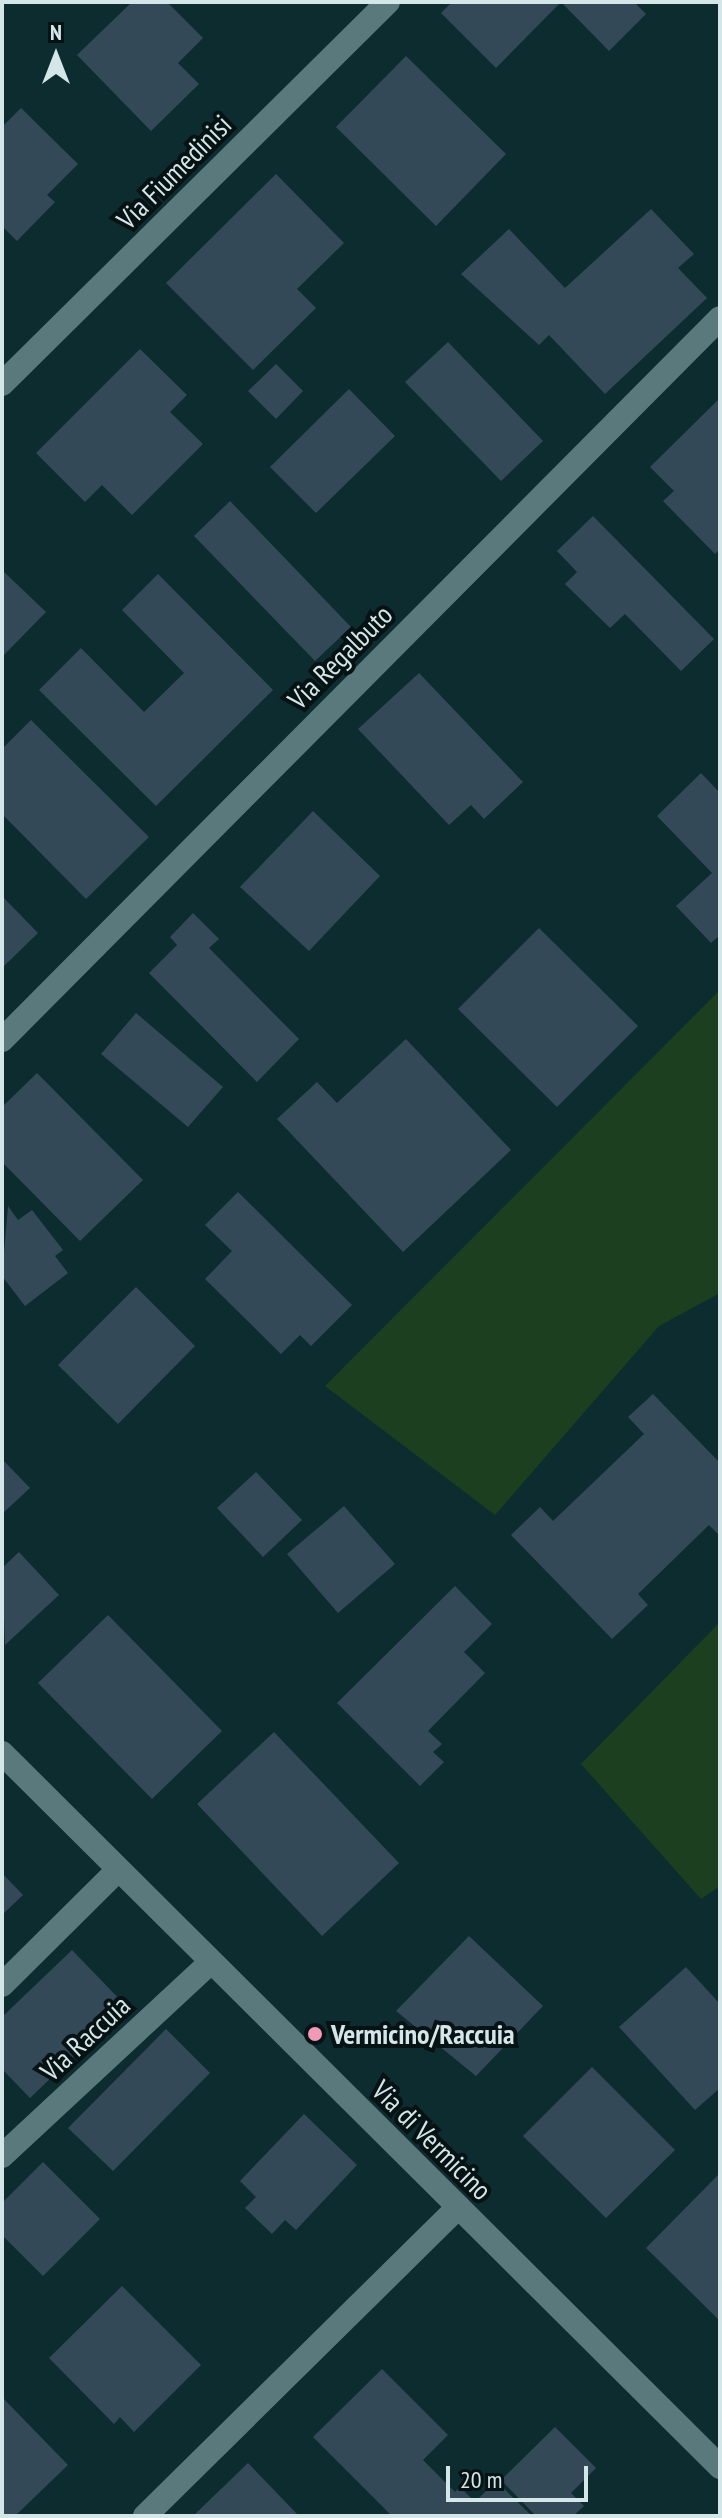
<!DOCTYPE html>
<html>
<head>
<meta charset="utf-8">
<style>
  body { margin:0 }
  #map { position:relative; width:722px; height:2518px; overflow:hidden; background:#0d2c2f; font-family:"PT Sans Narrow",sans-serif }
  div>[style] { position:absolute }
  .green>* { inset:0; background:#1c3f1f }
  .building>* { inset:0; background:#334957 }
  .service>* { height:24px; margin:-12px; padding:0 12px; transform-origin:12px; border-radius:12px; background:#5a797d }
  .minor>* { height:24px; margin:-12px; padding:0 12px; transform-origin:12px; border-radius:12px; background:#5a797d }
  .secondary>* { height:24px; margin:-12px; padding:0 12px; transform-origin:12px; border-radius:12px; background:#5a797d }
  .dots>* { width:22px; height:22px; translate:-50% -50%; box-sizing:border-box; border:4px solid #061213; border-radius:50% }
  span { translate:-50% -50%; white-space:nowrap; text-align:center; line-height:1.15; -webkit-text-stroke:8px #061213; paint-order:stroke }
  .street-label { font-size:28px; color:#d5e6e8 }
  .poi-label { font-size:28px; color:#d5e6e8; font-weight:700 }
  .left { translate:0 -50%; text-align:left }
  .frame { position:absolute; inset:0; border:4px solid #d5e6e8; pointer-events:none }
  .north { position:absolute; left:16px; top:16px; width:80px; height:80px; -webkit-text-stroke:6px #061213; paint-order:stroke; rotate:0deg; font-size:22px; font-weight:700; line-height:32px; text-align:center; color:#d5e6e8 }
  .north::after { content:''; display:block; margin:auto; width:28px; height:36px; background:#d5e6e8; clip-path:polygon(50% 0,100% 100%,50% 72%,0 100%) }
  .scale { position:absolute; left:446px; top:2466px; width:142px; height:36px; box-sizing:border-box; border:4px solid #d5e6e8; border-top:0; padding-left:10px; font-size:24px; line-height:28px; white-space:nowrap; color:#d5e6e8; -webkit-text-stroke:6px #061213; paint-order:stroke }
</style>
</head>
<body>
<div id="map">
  <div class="green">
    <div style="clip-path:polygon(720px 990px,720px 1293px,659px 1326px,495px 1515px,325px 1386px)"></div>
    <div style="clip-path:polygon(720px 1622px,720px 1886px,701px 1899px,581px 1764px)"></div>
  </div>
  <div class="building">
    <div style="clip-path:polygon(132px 2px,167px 2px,203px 38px,178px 63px,199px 84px,151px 131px,77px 55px)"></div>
    <div style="clip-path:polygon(452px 2px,634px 2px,646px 14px,609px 51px,561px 2px,496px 68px,441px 13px)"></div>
    <div style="clip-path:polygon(406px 56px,506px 154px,436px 226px,336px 127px)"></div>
    <div style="clip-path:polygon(21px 108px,78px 164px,47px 195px,55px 202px,17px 241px,2px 226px,2px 127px)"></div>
    <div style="clip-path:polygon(276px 174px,344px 243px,297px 289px,316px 308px,253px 370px,166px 283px)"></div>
    <div style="clip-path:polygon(651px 209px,694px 254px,678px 268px,707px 298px,605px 394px,549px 335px,539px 345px,461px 274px,509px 229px,565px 288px)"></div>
    <div style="clip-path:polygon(448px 342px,543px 441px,501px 481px,405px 382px)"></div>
    <div style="clip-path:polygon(140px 349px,187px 395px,170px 412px,203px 444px,132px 515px,102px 485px,85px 502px,36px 453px)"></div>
    <div style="clip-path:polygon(276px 364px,303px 391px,276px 419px,248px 391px)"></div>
    <div style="clip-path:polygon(349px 389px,395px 436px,316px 513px,270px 467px)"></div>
    <div style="clip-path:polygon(720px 398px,720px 549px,715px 554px,663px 501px,674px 491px,650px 467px)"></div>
    <div style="clip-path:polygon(230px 501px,351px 627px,315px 661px,194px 536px)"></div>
    <div style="clip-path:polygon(593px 516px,714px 639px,681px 671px,625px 614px,610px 628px,565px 584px,577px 572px,557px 551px)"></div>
    <div style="clip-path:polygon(2px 570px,46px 612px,2px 657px)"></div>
    <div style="clip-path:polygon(158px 574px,273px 690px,156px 806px,39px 690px,81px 648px,144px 712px,184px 673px,122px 610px)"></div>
    <div style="clip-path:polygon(419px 673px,523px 782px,484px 819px,471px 805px,449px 825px,358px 729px)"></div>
    <div style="clip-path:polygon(31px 720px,149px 837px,86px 899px,2px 814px,2px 749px)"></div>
    <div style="clip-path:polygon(701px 773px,720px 793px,720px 935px,711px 943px,676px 906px,712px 873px,657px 816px)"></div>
    <div style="clip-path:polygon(313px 811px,380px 876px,309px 951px,240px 887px)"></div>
    <div style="clip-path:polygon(2px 896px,38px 933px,2px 968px)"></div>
    <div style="clip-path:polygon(193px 913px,219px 939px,209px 948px,299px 1039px,257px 1082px,149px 973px,177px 945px,170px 937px)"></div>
    <div style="clip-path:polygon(539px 928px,638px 1026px,557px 1107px,458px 1009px)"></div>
    <div style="clip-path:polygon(136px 1013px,223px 1087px,188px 1127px,101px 1054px)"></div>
    <div style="clip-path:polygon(406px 1039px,511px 1150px,403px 1252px,277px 1119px,317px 1082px,337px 1103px)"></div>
    <div style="clip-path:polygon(37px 1073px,143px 1180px,80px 1241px,2px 1162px,2px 1107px)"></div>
    <div style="clip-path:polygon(238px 1192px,352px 1305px,311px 1346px,300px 1335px,281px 1354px,205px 1279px,232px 1251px,205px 1225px)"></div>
    <div style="clip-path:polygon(8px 1206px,18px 1220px,32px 1210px,63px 1250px,55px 1256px,68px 1273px,25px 1306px,2px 1276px)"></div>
    <div style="clip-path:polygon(136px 1287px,195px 1346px,118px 1424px,58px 1365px)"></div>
    <div style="clip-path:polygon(653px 1394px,720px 1463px,720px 1536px,709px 1525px,638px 1594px,648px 1605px,612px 1639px,511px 1535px,540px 1507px,553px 1521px,644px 1434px,628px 1417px)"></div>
    <div style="clip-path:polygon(2px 1459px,30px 1488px,2px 1514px)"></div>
    <div style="clip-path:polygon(256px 1472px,302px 1520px,263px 1557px,217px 1508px)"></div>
    <div style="clip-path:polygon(344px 1506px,395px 1564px,338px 1613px,287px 1554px)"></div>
    <div style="clip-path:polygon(19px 1552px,59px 1595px,5px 1645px,2px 1568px)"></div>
    <div style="clip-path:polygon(455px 1586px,492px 1624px,464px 1652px,485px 1673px,428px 1731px,442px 1744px,433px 1752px,444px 1762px,420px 1786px,337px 1703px)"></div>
    <div style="clip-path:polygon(108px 1615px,222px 1731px,152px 1799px,38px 1683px)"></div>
    <div style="clip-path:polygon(274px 1732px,399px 1863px,322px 1936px,197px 1804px)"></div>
    <div style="clip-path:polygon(2px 1873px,23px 1895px,2px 1915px)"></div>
    <div style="clip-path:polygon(469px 1936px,543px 2006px,476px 2076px,396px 2011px)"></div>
    <div style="clip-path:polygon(72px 1950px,126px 2006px,30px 2098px,2px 2069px,2px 2017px)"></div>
    <div style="clip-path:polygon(686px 1967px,720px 2004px,720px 2088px,695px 2110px,619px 2027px)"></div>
    <div style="clip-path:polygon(166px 2029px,210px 2073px,113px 2171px,68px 2128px)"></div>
    <div style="clip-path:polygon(592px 2067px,675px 2150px,606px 2218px,523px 2136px)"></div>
    <div style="clip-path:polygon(304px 2114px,357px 2165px,296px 2230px,285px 2220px,272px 2234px,245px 2208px,256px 2197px,240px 2181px)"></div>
    <div style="clip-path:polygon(43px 2162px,100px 2219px,43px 2276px,2px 2235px,2px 2203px)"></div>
    <div style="clip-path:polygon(720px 2173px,720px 2321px,646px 2248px)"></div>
    <div style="clip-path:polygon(122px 2286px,201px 2365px,134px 2432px,120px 2417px,114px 2424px,49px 2358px)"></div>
    <div style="clip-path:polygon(382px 2369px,448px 2435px,423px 2460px,455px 2492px,460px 2487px,475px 2502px,496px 2481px,532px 2516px,392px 2516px,313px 2437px)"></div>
    <div style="clip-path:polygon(2px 2397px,68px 2465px,15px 2516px,2px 2516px)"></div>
    <div style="clip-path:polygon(555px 2427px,596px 2468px,571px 2493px,584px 2506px,573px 2516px,536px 2516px,501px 2480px)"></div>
    <div style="clip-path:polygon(248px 2463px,299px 2516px,193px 2516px)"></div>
  </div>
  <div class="service">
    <div style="left:2px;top:1985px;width:163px;rotate:-44.8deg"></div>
    <div style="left:145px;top:2516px;width:440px;rotate:-44.6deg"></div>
  </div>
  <div class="minor">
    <div style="left:2px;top:384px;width:543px;rotate:-44.7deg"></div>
    <div style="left:2px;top:1040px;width:1018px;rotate:-45.16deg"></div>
    <div style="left:2px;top:2156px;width:284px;rotate:-42.9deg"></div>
  </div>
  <div class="secondary">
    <div style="left:2px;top:1753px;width:1013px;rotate:44.84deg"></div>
  </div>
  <div class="dots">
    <div style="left:315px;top:2034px;background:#f09ab7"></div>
  </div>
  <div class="street-label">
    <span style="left:174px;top:172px;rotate:-45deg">Via Fiumedinisi</span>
    <span style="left:340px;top:657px;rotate:-45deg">Via Regalbuto</span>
    <span style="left:85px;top:2038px;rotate:-43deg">Via Raccuia</span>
    <span style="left:432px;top:2140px;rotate:45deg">Via di Vermicino</span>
  </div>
  <div class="poi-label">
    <span class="left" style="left:331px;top:2034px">Vermicino/Raccuia</span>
  </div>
  <div class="frame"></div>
  <div class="north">N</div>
  <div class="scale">20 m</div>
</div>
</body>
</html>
